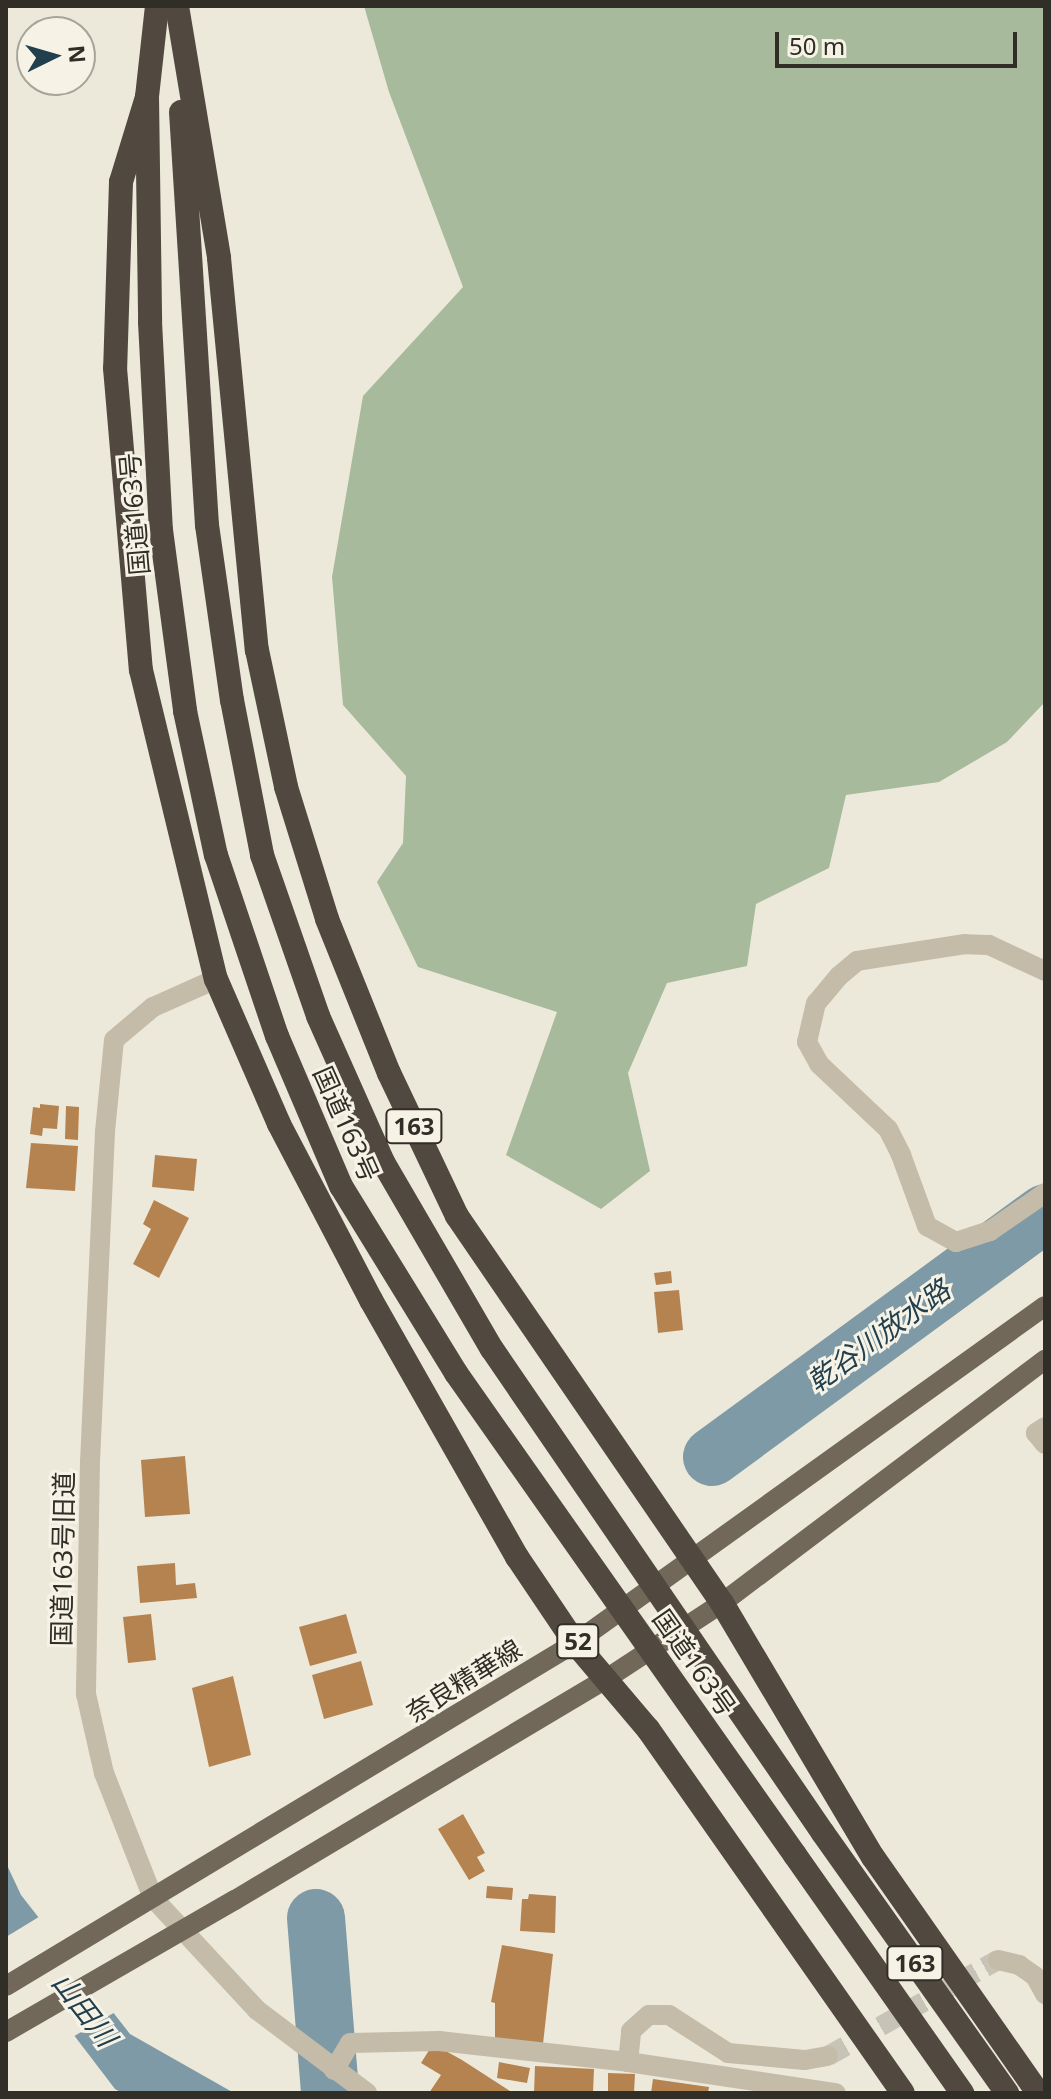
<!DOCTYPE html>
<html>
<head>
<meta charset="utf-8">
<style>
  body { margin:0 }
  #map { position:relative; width:1051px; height:2099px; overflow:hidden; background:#ede9da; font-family:"Noto Sans","Noto Sans JP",sans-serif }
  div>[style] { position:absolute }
  .green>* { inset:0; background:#a8ba9c }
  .water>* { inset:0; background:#7d9aa6 }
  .pier>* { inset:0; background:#ede9da }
  .river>* { height:58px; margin:-29px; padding:0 29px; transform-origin:29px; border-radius:29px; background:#7d9aa6 }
  .building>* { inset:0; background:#b58350 }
  .street-tunnel>* { height:20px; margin-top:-10px; transform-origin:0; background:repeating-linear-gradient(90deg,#c7c3b6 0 20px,transparent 0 30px) }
  .street>* { height:20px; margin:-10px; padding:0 10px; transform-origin:10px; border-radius:10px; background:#c4bca8 }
  .primary>* { height:20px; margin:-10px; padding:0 10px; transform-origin:10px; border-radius:10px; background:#71685a }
  .highway>* { height:24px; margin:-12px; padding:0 12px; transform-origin:12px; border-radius:12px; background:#51493f }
  .highway-bridge>* { height:24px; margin:-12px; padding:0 12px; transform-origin:12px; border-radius:12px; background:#51493f }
  span { translate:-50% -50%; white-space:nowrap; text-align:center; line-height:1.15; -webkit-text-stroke:6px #f6f3e6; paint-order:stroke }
  .shield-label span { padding:2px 6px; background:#f6f3e6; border:2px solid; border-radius:6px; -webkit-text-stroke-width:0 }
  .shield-label { font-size:24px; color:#312d27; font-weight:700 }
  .street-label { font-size:26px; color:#312d27 }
  .water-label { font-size:28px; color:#223f4d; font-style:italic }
  .frame { position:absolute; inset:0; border:8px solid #312d27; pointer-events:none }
  .north { position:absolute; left:16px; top:16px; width:80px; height:80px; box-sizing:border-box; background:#f6f3e6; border:2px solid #a7a49a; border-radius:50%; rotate:85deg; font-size:22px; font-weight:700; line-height:32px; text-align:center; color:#312d27 }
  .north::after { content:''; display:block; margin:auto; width:28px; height:36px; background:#223f4d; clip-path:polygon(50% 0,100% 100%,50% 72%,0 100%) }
  .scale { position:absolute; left:775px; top:32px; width:242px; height:36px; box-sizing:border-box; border:4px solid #312d27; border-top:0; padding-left:10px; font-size:24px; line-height:28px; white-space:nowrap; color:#312d27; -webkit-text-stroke:6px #f6f3e6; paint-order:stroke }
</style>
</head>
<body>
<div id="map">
  <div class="green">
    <div style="clip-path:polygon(364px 6px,1045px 6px,1045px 702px,1007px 742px,939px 782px,846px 795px,829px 868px,756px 904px,747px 966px,667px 983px,628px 1073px,650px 1171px,601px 1209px,506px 1155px,557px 1012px,418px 967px,377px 882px,403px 843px,406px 776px,343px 705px,332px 577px,363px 396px,463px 287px,389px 92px)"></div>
  </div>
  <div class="water">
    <div style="clip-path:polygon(6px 1863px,21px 1895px,130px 2034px,234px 2093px,122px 2093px,115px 2089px,6px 1946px)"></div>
  </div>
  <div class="pier">
    <div style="clip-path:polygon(42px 1915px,117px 2011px,71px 2038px,6px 1953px,6px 1937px)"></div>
  </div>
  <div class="river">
    <div style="left:712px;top:1457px;width:413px;rotate:-36.2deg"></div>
    <div style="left:316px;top:1918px;width:176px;rotate:85.4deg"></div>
  </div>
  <div class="building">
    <div style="clip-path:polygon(40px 1104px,59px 1106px,57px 1129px,43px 1128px,42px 1136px,30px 1134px,33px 1107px,40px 1108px)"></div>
    <div style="clip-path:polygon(66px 1106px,79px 1107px,78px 1140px,65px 1139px)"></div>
    <div style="clip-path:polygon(31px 1143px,78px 1146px,75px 1191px,26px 1188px)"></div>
    <div style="clip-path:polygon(155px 1155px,197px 1159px,194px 1191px,152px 1187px)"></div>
    <div style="clip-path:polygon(154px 1200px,189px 1218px,159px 1278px,133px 1264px,151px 1229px,143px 1224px)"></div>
    <div style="clip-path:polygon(671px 1271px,672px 1283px,656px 1285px,654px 1273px)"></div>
    <div style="clip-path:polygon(679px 1290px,683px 1330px,658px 1333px,654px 1292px)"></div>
    <div style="clip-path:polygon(185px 1456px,190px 1514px,145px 1517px,141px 1460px)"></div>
    <div style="clip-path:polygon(175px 1563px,176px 1585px,195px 1583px,197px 1598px,140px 1603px,137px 1566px)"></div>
    <div style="clip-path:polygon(151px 1614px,156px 1660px,128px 1663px,123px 1617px)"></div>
    <div style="clip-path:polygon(346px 1614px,357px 1653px,310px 1666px,299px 1627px)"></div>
    <div style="clip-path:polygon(361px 1661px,373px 1705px,324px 1719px,312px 1675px)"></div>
    <div style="clip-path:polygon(233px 1676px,251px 1755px,209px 1767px,192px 1688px)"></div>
    <div style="clip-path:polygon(463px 1814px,485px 1853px,477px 1857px,485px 1871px,469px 1880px,438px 1829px)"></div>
    <div style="clip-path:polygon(487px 1886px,513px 1888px,512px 1900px,486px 1898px)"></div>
    <div style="clip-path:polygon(529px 1894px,556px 1896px,555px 1933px,520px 1931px,522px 1899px,528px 1899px)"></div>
    <div style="clip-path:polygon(502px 1945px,553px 1954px,543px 2044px,495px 2038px,495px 2003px,491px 2002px)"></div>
    <div style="clip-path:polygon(433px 2044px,462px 2060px,513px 2093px,429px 2093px,441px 2075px,421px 2063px)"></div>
    <div style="clip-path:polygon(499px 2062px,530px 2068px,527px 2083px,497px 2078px)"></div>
    <div style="clip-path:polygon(535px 2066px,594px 2069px,593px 2093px,534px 2093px)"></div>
    <div style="clip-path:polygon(608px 2073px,635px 2074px,634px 2093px,608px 2093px)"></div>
    <div style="clip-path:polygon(653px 2079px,709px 2087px,708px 2093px,651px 2093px)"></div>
  </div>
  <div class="street-tunnel">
    <div style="left:828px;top:2056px;width:195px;rotate:-29.5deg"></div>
  </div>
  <div class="street">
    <div style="left:1045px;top:971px;width:62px;rotate:-155.1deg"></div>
    <div style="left:989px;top:945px;width:24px;rotate:-178deg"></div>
    <div style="left:965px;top:944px;width:109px;rotate:171.1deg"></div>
    <div style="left:857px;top:961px;width:23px;rotate:140deg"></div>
    <div style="left:839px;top:976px;width:35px;rotate:130deg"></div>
    <div style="left:816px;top:1003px;width:40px;rotate:103deg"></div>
    <div style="left:807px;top:1042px;width:25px;rotate:61deg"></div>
    <div style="left:819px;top:1064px;width:95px;rotate:43.3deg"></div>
    <div style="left:888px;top:1129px;width:29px;rotate:63deg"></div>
    <div style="left:901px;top:1155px;width:76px;rotate:69.9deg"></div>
    <div style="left:927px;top:1226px;width:33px;rotate:29deg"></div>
    <div style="left:956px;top:1242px;width:36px;rotate:-18deg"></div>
    <div style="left:990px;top:1231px;width:67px;rotate:-34.6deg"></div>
    <div style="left:216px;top:979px;width:69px;rotate:156deg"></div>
    <div style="left:153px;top:1007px;width:51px;rotate:139.8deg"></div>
    <div style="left:114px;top:1040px;width:92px;rotate:95.6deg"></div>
    <div style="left:105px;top:1132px;width:329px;rotate:92.6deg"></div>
    <div style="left:90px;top:1461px;width:233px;rotate:91deg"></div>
    <div style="left:86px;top:1694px;width:81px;rotate:77.2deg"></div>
    <div style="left:104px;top:1773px;width:134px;rotate:68.6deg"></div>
    <div style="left:153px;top:1898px;width:153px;rotate:47.1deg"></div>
    <div style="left:257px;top:2010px;width:138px;rotate:37deg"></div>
    <div style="left:1045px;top:1427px;width:11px;rotate:146deg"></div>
    <div style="left:1036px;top:1433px;width:14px;rotate:51deg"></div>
    <div style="left:998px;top:1960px;width:22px;rotate:13deg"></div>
    <div style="left:1019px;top:1965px;width:19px;rotate:35deg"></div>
    <div style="left:1035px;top:1976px;width:21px;rotate:61deg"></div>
    <div style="left:628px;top:2062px;width:31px;rotate:-84deg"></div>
    <div style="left:631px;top:2031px;width:24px;rotate:-42deg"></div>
    <div style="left:649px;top:2015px;width:20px"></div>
    <div style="left:669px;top:2015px;width:70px;rotate:32.8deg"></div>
    <div style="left:728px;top:2053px;width:77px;rotate:5.2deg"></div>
    <div style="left:805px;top:2060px;width:23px;rotate:-10deg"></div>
    <div style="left:334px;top:2070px;width:31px;rotate:-59deg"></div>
    <div style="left:350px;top:2043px;width:89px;rotate:-1.3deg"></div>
    <div style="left:439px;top:2041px;width:190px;rotate:6.3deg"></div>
    <div style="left:628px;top:2062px;width:210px;rotate:8.5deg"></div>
  </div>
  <div class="primary">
    <div style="left:6px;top:1986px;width:664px;rotate:-31.08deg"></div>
    <div style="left:575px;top:1643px;width:578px;rotate:-35.64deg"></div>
    <div style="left:6px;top:2032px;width:264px;rotate:-30deg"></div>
    <div style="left:235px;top:1900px;width:432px;rotate:-30.8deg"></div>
    <div style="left:606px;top:1679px;width:139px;rotate:-33.2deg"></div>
    <div style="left:722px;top:1603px;width:404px;rotate:-37deg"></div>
  </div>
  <div class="highway">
    <div style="left:157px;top:6px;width:92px;rotate:96.3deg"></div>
    <div style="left:147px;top:97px;width:225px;rotate:89.2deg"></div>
    <div style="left:150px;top:322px;width:208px;rotate:87deg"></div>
    <div style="left:161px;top:530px;width:183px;rotate:82.4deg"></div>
    <div style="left:185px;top:711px;width:147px;rotate:77.9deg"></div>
    <div style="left:216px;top:855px;width:191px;rotate:71.4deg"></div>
    <div style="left:277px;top:1036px;width:163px;rotate:66.9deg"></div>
    <div style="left:341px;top:1186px;width:220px;rotate:58.4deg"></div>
    <div style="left:177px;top:6px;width:255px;rotate:80.5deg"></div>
    <div style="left:219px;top:258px;width:394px;rotate:84.5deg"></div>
    <div style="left:257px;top:650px;width:140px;rotate:78deg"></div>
    <div style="left:286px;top:787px;width:138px;rotate:72.7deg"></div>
    <div style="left:327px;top:919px;width:166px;rotate:68.1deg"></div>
    <div style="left:389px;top:1073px;width:158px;rotate:64.6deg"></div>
    <div style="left:457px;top:1216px;width:469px;rotate:55.6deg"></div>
    <div style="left:722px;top:1603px;width:295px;rotate:59.3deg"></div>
    <div style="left:873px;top:1857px;width:288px;rotate:55deg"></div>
    <div style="left:147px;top:97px;width:89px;rotate:107deg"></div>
    <div style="left:121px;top:182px;width:186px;rotate:91.8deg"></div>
    <div style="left:115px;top:368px;width:303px;rotate:85.1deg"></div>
    <div style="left:141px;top:670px;width:318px;rotate:76.4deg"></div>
    <div style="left:216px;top:979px;width:158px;rotate:66.5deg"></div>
    <div style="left:279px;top:1124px;width:199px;rotate:62.4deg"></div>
    <div style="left:371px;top:1300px;width:296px;rotate:60.4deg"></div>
    <div style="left:517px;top:1557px;width:104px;rotate:56deg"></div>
    <div style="left:575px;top:1643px;width:113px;rotate:49.7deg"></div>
    <div style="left:648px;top:1729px;width:444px;rotate:55deg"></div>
    <div style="left:181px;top:112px;width:414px;rotate:86.4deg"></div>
    <div style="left:207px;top:525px;width:177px;rotate:81.9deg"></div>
    <div style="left:232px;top:700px;width:158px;rotate:79deg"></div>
    <div style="left:262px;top:855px;width:170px;rotate:70.8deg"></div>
    <div style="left:318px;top:1016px;width:160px;rotate:66deg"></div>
    <div style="left:383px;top:1162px;width:216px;rotate:59.8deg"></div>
    <div style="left:823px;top:1833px;width:319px;rotate:54.7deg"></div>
    <div style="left:795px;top:1855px;width:291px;rotate:54.9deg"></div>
  </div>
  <div class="highway-bridge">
    <div style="left:492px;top:1349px;width:586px;rotate:55.63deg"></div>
    <div style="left:456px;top:1373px;width:589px;rotate:54.88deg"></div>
  </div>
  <div class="shield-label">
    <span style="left:414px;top:1126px">163</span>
    <span style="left:578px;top:1641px">52</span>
    <span style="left:915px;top:1963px">163</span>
  </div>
  <div class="street-label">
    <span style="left:135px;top:514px;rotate:-95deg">国道163号</span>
    <span style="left:346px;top:1124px;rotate:66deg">国道163号</span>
    <span style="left:63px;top:1559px;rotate:-89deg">国道163号旧道</span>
    <span style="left:694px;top:1663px;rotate:55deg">国道163号</span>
    <span style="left:464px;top:1681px;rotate:-32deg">奈良精華線</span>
  </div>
  <div class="water-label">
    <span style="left:878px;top:1335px;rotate:-36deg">乾谷川放水路</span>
    <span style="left:85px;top:2009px;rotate:52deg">山田川</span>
  </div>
  <div class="frame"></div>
  <div class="north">N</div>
  <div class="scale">50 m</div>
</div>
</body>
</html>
